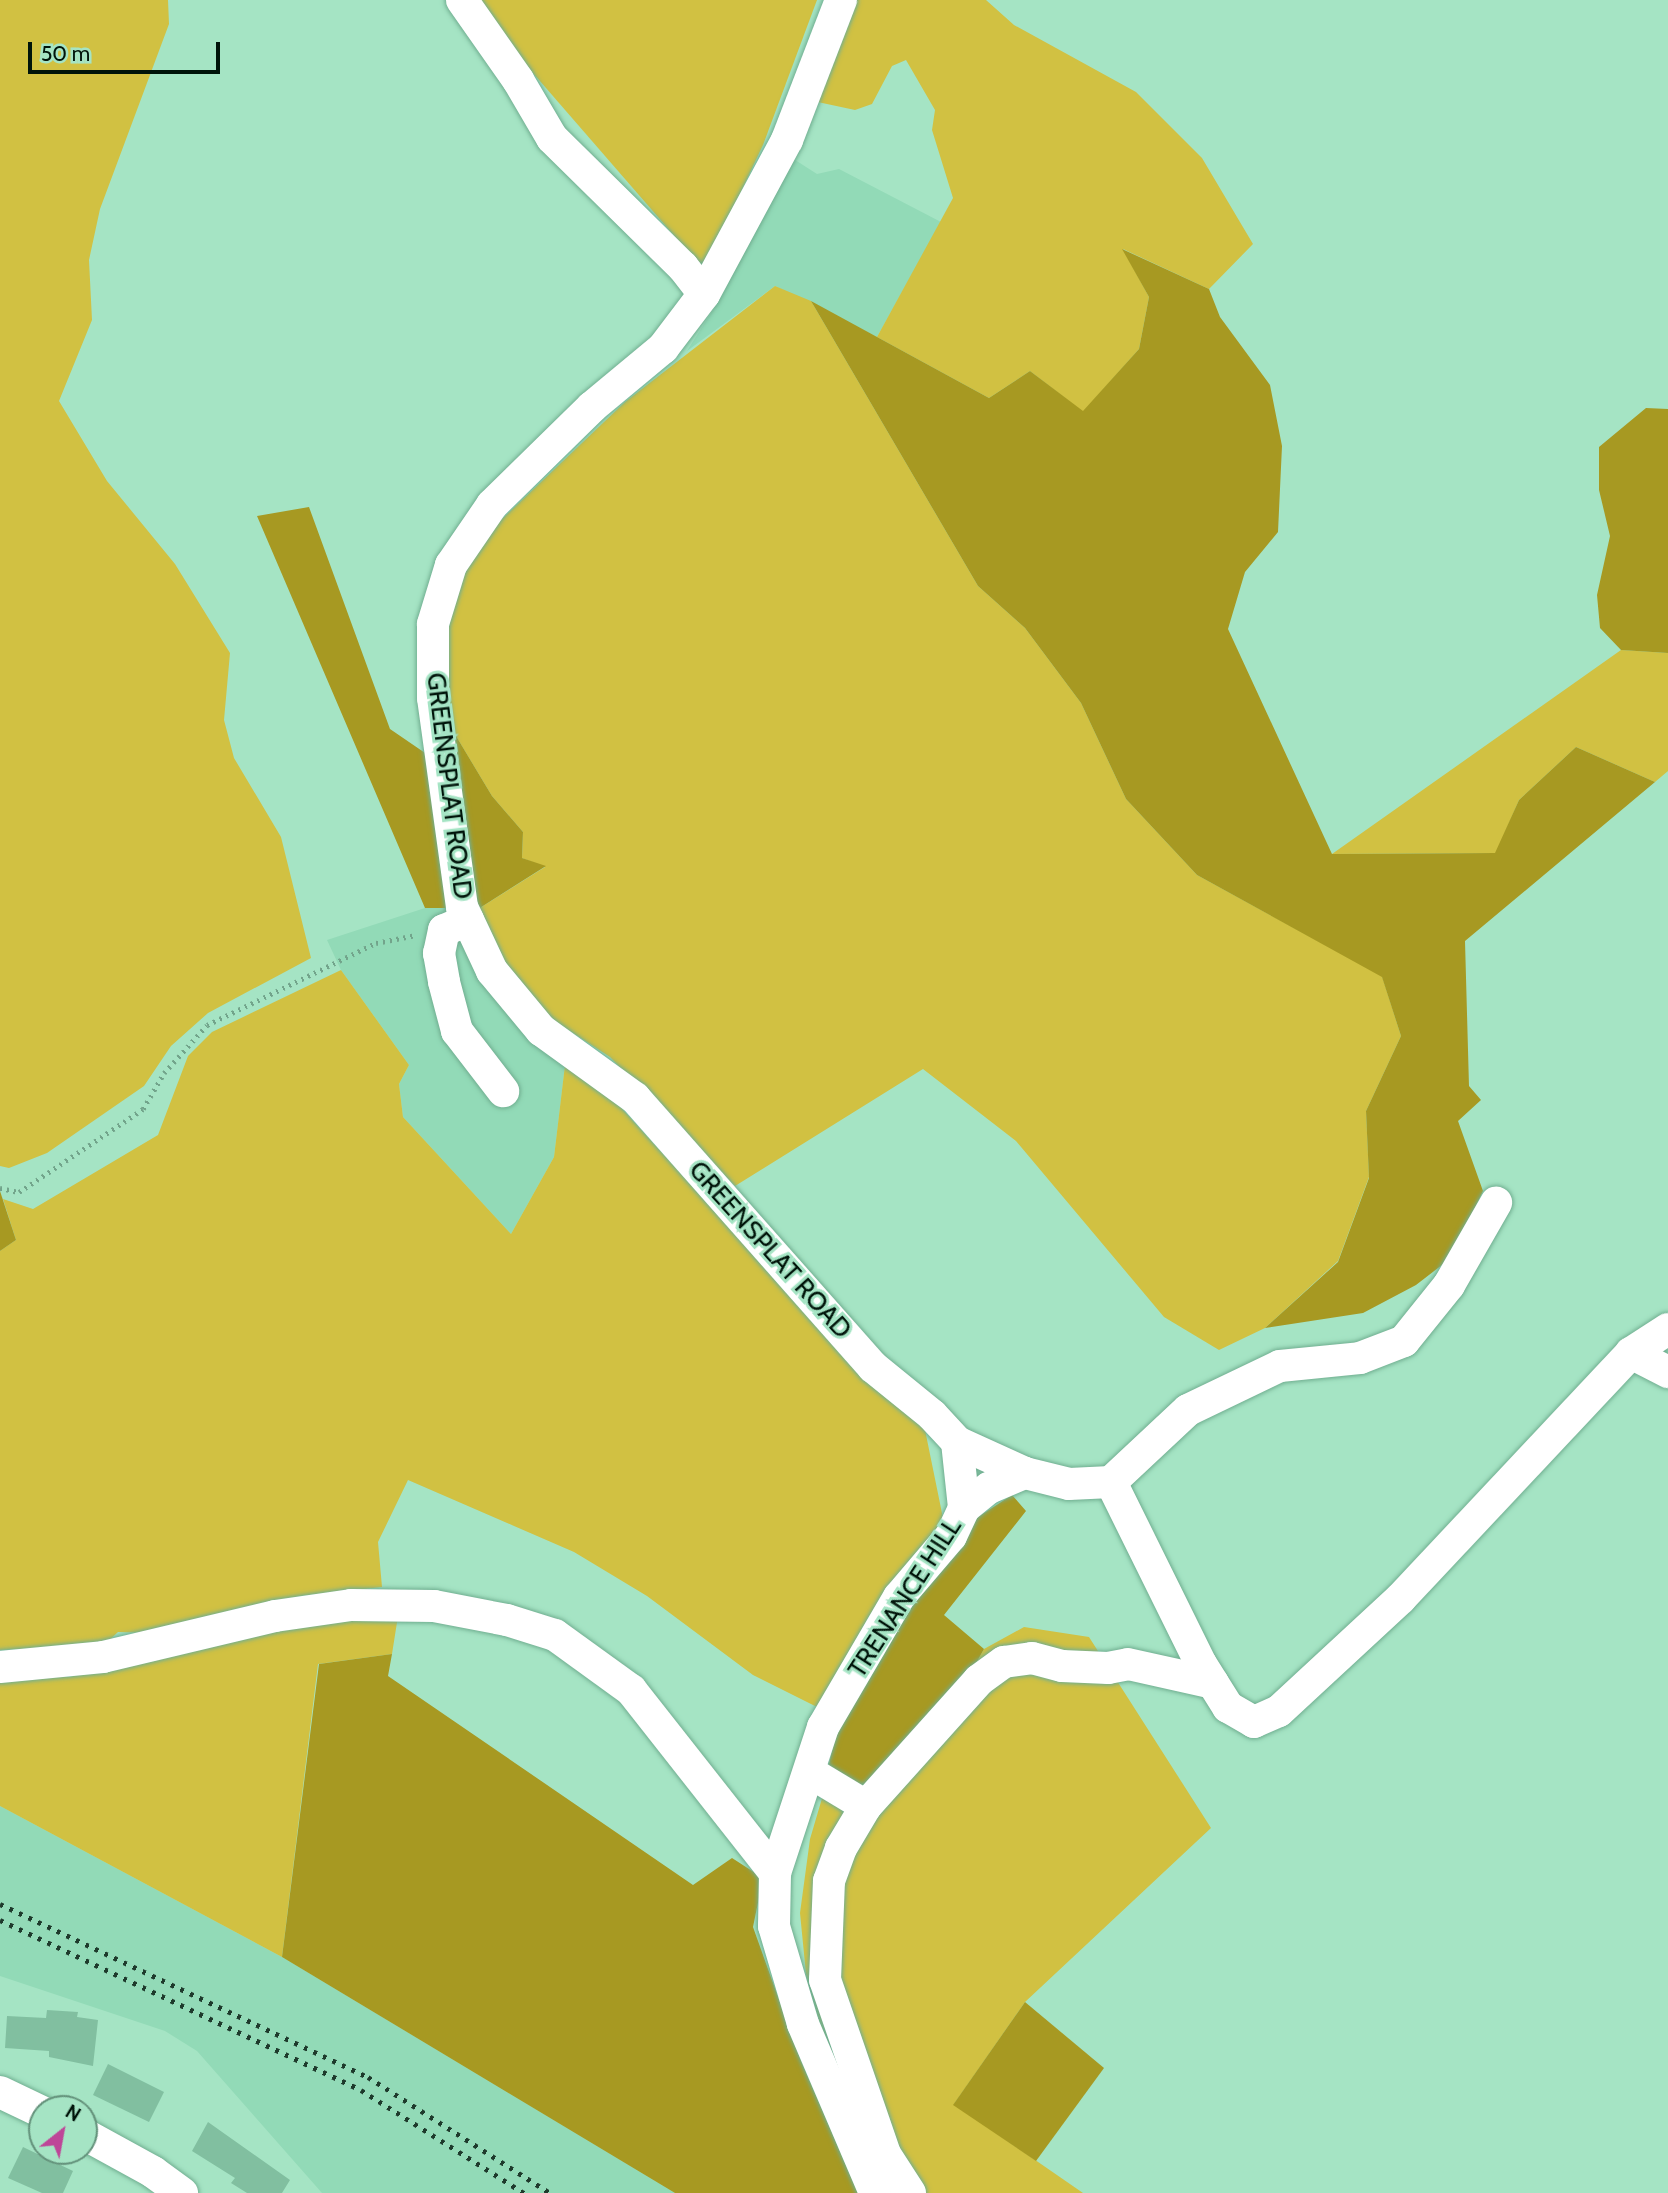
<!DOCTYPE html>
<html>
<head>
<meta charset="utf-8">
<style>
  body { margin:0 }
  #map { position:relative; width:1668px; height:2193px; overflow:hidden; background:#a5e4c4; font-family:Cabin,sans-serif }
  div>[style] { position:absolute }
  .built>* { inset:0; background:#92dab7 }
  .green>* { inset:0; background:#d1c142 }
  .forest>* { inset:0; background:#a79922 }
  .building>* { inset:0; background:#81bfa0 }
  .path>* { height:4.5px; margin-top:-2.25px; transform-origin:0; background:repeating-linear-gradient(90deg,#72a48b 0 2px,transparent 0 7px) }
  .roads { filter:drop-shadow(0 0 2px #70ae90) drop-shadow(0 0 2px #70ae90) }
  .minor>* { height:32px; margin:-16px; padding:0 16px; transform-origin:16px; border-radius:16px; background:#fff }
  .rail>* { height:5px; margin-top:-2.5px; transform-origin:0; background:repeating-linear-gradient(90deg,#1e3a2c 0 3.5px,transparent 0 10.5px) }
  span { translate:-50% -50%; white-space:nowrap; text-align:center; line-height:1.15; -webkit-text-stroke:6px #a5e4c4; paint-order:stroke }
  .street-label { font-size:26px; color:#00140a }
  .north { position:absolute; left:28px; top:2095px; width:70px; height:70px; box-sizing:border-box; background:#a5e4c4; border:2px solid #63917a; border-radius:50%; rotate:31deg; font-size:19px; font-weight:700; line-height:28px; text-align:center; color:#00140a }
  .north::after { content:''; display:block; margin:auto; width:24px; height:32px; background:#be4598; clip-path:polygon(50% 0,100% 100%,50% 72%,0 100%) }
  .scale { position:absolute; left:28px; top:42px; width:192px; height:32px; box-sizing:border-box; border:4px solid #00140a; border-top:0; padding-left:9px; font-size:21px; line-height:24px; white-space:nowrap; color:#00140a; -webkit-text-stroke:5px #a5e4c4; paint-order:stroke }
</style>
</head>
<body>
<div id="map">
  <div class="built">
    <div style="clip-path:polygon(792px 158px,817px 174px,839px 169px,941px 222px,877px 337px,775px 286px,687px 351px,720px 299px)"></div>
    <div style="clip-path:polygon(425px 908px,454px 908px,476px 969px,522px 1033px,565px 1065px,554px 1157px,511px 1234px,403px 1117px,399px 1084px,409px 1065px,341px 970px,327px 940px)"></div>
    <div style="clip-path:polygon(0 1806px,282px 1957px,675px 2193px,322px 2193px,197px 2051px,165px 2031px,0 1976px)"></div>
  </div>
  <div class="green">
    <div style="clip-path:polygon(0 0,168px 0,169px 24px,100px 209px,89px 260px,92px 320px,59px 401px,107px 481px,175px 564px,230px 653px,224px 720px,234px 758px,281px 837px,311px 958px,208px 1013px,171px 1046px,144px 1086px,47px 1153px,9px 1168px,0 1166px)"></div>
    <div style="clip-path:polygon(480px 0,817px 0,763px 145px,704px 270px,500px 35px)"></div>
    <div style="clip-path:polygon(853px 0,986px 0,1014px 25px,1136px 92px,1202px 158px,1253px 244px,1209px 289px,1123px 249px,1149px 297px,1139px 349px,1083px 412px,1030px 371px,989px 398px,877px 337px,953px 198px,932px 130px,935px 110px,906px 60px,892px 66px,872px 104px,855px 110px,813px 101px)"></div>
    <div style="clip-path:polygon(775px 286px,811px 301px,978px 586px,1025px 628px,1081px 703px,1126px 799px,1197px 875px,1382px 976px,1401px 1036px,1366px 1111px,1369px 1177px,1338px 1261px,1265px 1328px,1219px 1350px,1164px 1317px,1016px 1141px,923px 1069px,735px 1186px,610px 1057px,547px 1016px,504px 963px,475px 911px,545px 867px,522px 858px,523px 832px,492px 796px,450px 726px,445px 658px,452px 606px,471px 559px,499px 522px,625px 402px)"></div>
    <div style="clip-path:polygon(1621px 650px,1668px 653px,1668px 771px,1655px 782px,1576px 747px,1519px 800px,1496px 853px,1332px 854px)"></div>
    <div style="clip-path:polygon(341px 970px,409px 1065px,399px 1084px,403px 1117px,511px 1234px,554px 1157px,565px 1065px,604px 1089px,802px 1307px,923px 1420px,944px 1523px,869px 1616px,819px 1708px,753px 1675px,647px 1596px,574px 1552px,408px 1480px,378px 1542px,382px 1587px,300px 1596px,153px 1633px,118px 1632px,104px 1645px,0 1650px,0 1251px,16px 1240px,3px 1199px,33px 1209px,158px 1135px,188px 1056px,212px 1032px)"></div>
    <div style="clip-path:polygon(398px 1616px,392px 1654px,318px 1664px,282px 1957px,0 1806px,0 1675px,69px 1677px,324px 1621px)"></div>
    <div style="clip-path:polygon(1024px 1627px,1089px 1637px,1211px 1828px,1025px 2002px,954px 2104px,1083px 2193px,890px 2193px,830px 2057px,806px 1974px,800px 1913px,810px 1839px,823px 1795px,969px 1676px,984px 1649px)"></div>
  </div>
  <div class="forest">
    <div style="clip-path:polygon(1122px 249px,1209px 289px,1220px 317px,1270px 385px,1282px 446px,1278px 532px,1245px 572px,1228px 629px,1332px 854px,1495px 853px,1519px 800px,1576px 747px,1655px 782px,1465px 941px,1469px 1086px,1481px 1100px,1458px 1121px,1483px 1191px,1451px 1258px,1416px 1285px,1363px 1313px,1265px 1328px,1338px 1262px,1369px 1178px,1366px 1111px,1401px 1036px,1382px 977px,1197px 875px,1126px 799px,1081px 703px,1025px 628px,978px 586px,811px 301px,989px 398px,1030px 371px,1083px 411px,1139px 349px,1149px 297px)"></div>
    <div style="clip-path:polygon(1646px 408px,1668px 409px,1668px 653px,1621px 650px,1600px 628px,1597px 595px,1610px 536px,1599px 490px,1599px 447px)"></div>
    <div style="clip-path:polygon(309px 507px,390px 729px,428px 755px,454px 908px,425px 908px,257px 516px)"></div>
    <div style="clip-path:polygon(450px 726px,492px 796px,523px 832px,522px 858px,546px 866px,475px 911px)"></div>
    <div style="clip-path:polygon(0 1191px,16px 1240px,0 1251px)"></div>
    <div style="clip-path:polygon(1012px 1495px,1026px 1511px,944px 1615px,984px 1649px,969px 1676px,871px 1792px,827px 1773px,839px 1720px,896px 1629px,978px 1517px)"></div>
    <div style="clip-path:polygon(392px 1654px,388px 1676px,693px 1885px,732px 1858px,763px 1878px,753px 1927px,801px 2061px,858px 2193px,675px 2193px,282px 1957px,319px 1664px)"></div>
    <div style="clip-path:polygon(1025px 2002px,1104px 2068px,1036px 2161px,953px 2105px)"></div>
  </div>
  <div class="building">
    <div style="clip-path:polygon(47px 2010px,78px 2012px,77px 2017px,98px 2020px,93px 2066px,49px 2057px,49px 2051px,5px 2048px,7px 2016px,46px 2018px)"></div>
    <div style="clip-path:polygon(108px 2064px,164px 2092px,149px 2122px,93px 2095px)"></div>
    <div style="clip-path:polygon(208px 2122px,290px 2180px,282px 2193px,247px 2193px,231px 2183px,235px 2178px,192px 2151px)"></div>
    <div style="clip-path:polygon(23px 2147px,73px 2171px,63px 2193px,42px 2193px,8px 2178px)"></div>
  </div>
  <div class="path">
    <div style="left:0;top:1188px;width:19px;rotate:12deg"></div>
    <div style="left:19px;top:1192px;width:149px;rotate:-33.8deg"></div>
    <div style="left:143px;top:1109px;width:42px;rotate:-59.7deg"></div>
    <div style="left:164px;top:1073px;width:64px;rotate:-48.1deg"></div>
    <div style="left:207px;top:1025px;width:188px;rotate:-25.9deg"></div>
    <div style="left:376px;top:943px;width:41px;rotate:-11.3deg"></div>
  </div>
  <div class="roads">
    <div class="minor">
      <div style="left:462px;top:0;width:98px;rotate:55deg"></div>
      <div style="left:518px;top:80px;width:67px;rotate:59.6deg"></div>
      <div style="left:552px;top:138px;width:184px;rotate:44.6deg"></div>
      <div style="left:683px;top:267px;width:34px;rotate:52deg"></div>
      <div style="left:841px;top:0;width:150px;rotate:111.1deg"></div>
      <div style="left:787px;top:140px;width:175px;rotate:118.3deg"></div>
      <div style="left:704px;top:294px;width:68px;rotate:127.2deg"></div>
      <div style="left:663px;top:348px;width:92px;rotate:140.3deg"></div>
      <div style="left:592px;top:407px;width:140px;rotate:135.6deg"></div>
      <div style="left:492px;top:505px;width:73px;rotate:124.3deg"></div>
      <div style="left:451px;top:565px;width:62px;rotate:107deg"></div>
      <div style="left:433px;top:624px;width:74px;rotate:90deg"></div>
      <div style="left:433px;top:698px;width:211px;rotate:82.1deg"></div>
      <div style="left:462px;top:907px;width:71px;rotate:64.9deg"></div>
      <div style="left:492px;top:971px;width:77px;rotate:50.3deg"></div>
      <div style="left:541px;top:1030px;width:116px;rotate:35.9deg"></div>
      <div style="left:635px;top:1098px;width:359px;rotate:48.5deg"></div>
      <div style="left:873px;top:1367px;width:76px;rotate:39.1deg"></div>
      <div style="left:932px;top:1415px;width:37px;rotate:47deg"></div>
      <div style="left:957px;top:1442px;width:66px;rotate:83.9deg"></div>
      <div style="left:468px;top:920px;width:26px;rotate:157deg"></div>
      <div style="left:444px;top:930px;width:24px;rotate:102deg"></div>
      <div style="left:439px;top:953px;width:29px;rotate:80deg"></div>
      <div style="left:444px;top:982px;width:51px;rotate:75.1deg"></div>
      <div style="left:457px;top:1031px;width:76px;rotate:52.5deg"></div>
      <div style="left:1631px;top:1353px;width:42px;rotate:27.2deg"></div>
      <div style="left:957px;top:1442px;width:75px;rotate:24.5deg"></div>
      <div style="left:1111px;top:1482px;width:203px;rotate:63.7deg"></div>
      <div style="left:1201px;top:1664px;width:51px;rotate:57.9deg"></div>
      <div style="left:1228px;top:1707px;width:30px;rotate:30deg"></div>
      <div style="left:1254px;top:1722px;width:27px;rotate:-24deg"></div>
      <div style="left:1279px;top:1711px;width:166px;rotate:-42.8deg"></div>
      <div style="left:1401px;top:1598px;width:336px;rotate:-46.8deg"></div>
      <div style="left:1631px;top:1353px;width:44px;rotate:-33deg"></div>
      <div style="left:0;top:1667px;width:103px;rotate:-5.5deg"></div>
      <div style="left:103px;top:1657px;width:177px;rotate:-13.4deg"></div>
      <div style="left:275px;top:1616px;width:77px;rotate:-8.2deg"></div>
      <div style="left:351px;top:1605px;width:83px;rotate:0.7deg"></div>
      <div style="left:434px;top:1606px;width:74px;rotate:10.9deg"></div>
      <div style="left:507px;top:1620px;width:50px;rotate:17.4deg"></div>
      <div style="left:555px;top:1635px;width:94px;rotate:35.9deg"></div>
      <div style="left:631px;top:1690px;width:233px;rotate:51.8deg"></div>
      <div style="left:811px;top:1773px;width:64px;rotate:31deg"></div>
      <div style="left:0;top:2092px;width:47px;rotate:25.5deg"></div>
      <div style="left:84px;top:2134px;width:79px;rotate:28.8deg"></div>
      <div style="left:153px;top:2172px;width:36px;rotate:36deg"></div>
      <div style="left:875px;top:2193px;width:184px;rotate:-113.1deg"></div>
      <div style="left:803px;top:2024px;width:102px;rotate:-106.5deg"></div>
      <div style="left:774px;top:1926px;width:53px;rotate:-88.9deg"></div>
      <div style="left:775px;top:1873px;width:154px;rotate:-71.8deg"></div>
      <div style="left:823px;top:1727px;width:151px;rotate:-59.7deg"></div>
      <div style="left:899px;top:1597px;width:80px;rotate:-49.6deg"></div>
      <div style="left:951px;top:1536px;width:31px;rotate:-65deg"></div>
      <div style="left:964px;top:1508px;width:32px;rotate:-39deg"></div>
      <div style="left:989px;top:1488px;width:39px;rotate:-23deg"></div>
      <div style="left:1025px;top:1473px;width:45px;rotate:14deg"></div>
      <div style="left:1069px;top:1484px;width:42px;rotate:-2.7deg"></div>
      <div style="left:1111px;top:1482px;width:105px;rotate:-43.1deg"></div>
      <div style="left:1188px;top:1410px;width:102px;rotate:-25.6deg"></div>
      <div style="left:1280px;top:1366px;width:80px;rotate:-5.7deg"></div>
      <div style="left:1360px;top:1358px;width:47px;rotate:-21.1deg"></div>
      <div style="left:1404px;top:1341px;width:72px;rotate:-51.2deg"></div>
      <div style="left:1449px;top:1285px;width:95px;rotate:-60.2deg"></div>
      <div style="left:910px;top:2193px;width:46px;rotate:-122.7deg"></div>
      <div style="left:885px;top:2154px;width:184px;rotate:-109deg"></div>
      <div style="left:825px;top:1980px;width:99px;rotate:-87.7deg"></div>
      <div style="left:829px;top:1881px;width:35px;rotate:-70deg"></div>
      <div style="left:841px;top:1848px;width:49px;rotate:-59.2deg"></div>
      <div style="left:866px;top:1806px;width:169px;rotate:-48.1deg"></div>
      <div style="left:979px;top:1680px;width:31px;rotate:-36deg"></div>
      <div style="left:1004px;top:1662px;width:28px;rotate:-8deg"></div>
      <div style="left:1032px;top:1658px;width:31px;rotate:15deg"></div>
      <div style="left:1062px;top:1666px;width:46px;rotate:2.5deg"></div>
      <div style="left:1108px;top:1668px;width:20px;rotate:-11deg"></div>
      <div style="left:1128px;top:1664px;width:87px;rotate:12.6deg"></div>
    </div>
  </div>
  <div class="rail">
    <div style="left:0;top:1904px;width:407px;rotate:25.2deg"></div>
    <div style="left:368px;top:2077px;width:216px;rotate:32.5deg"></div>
    <div style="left:0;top:1920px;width:399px;rotate:25.2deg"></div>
    <div style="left:361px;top:2090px;width:193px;rotate:32.3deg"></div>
  </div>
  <div class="street-label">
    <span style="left:449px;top:786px;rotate:83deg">GREENSPLAT ROAD</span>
    <span style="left:770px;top:1250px;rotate:48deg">GREENSPLAT ROAD</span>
    <span style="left:905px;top:1598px;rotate:-57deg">TRENANCE HILL</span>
  </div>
  <div class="north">N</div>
  <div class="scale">50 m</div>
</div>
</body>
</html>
